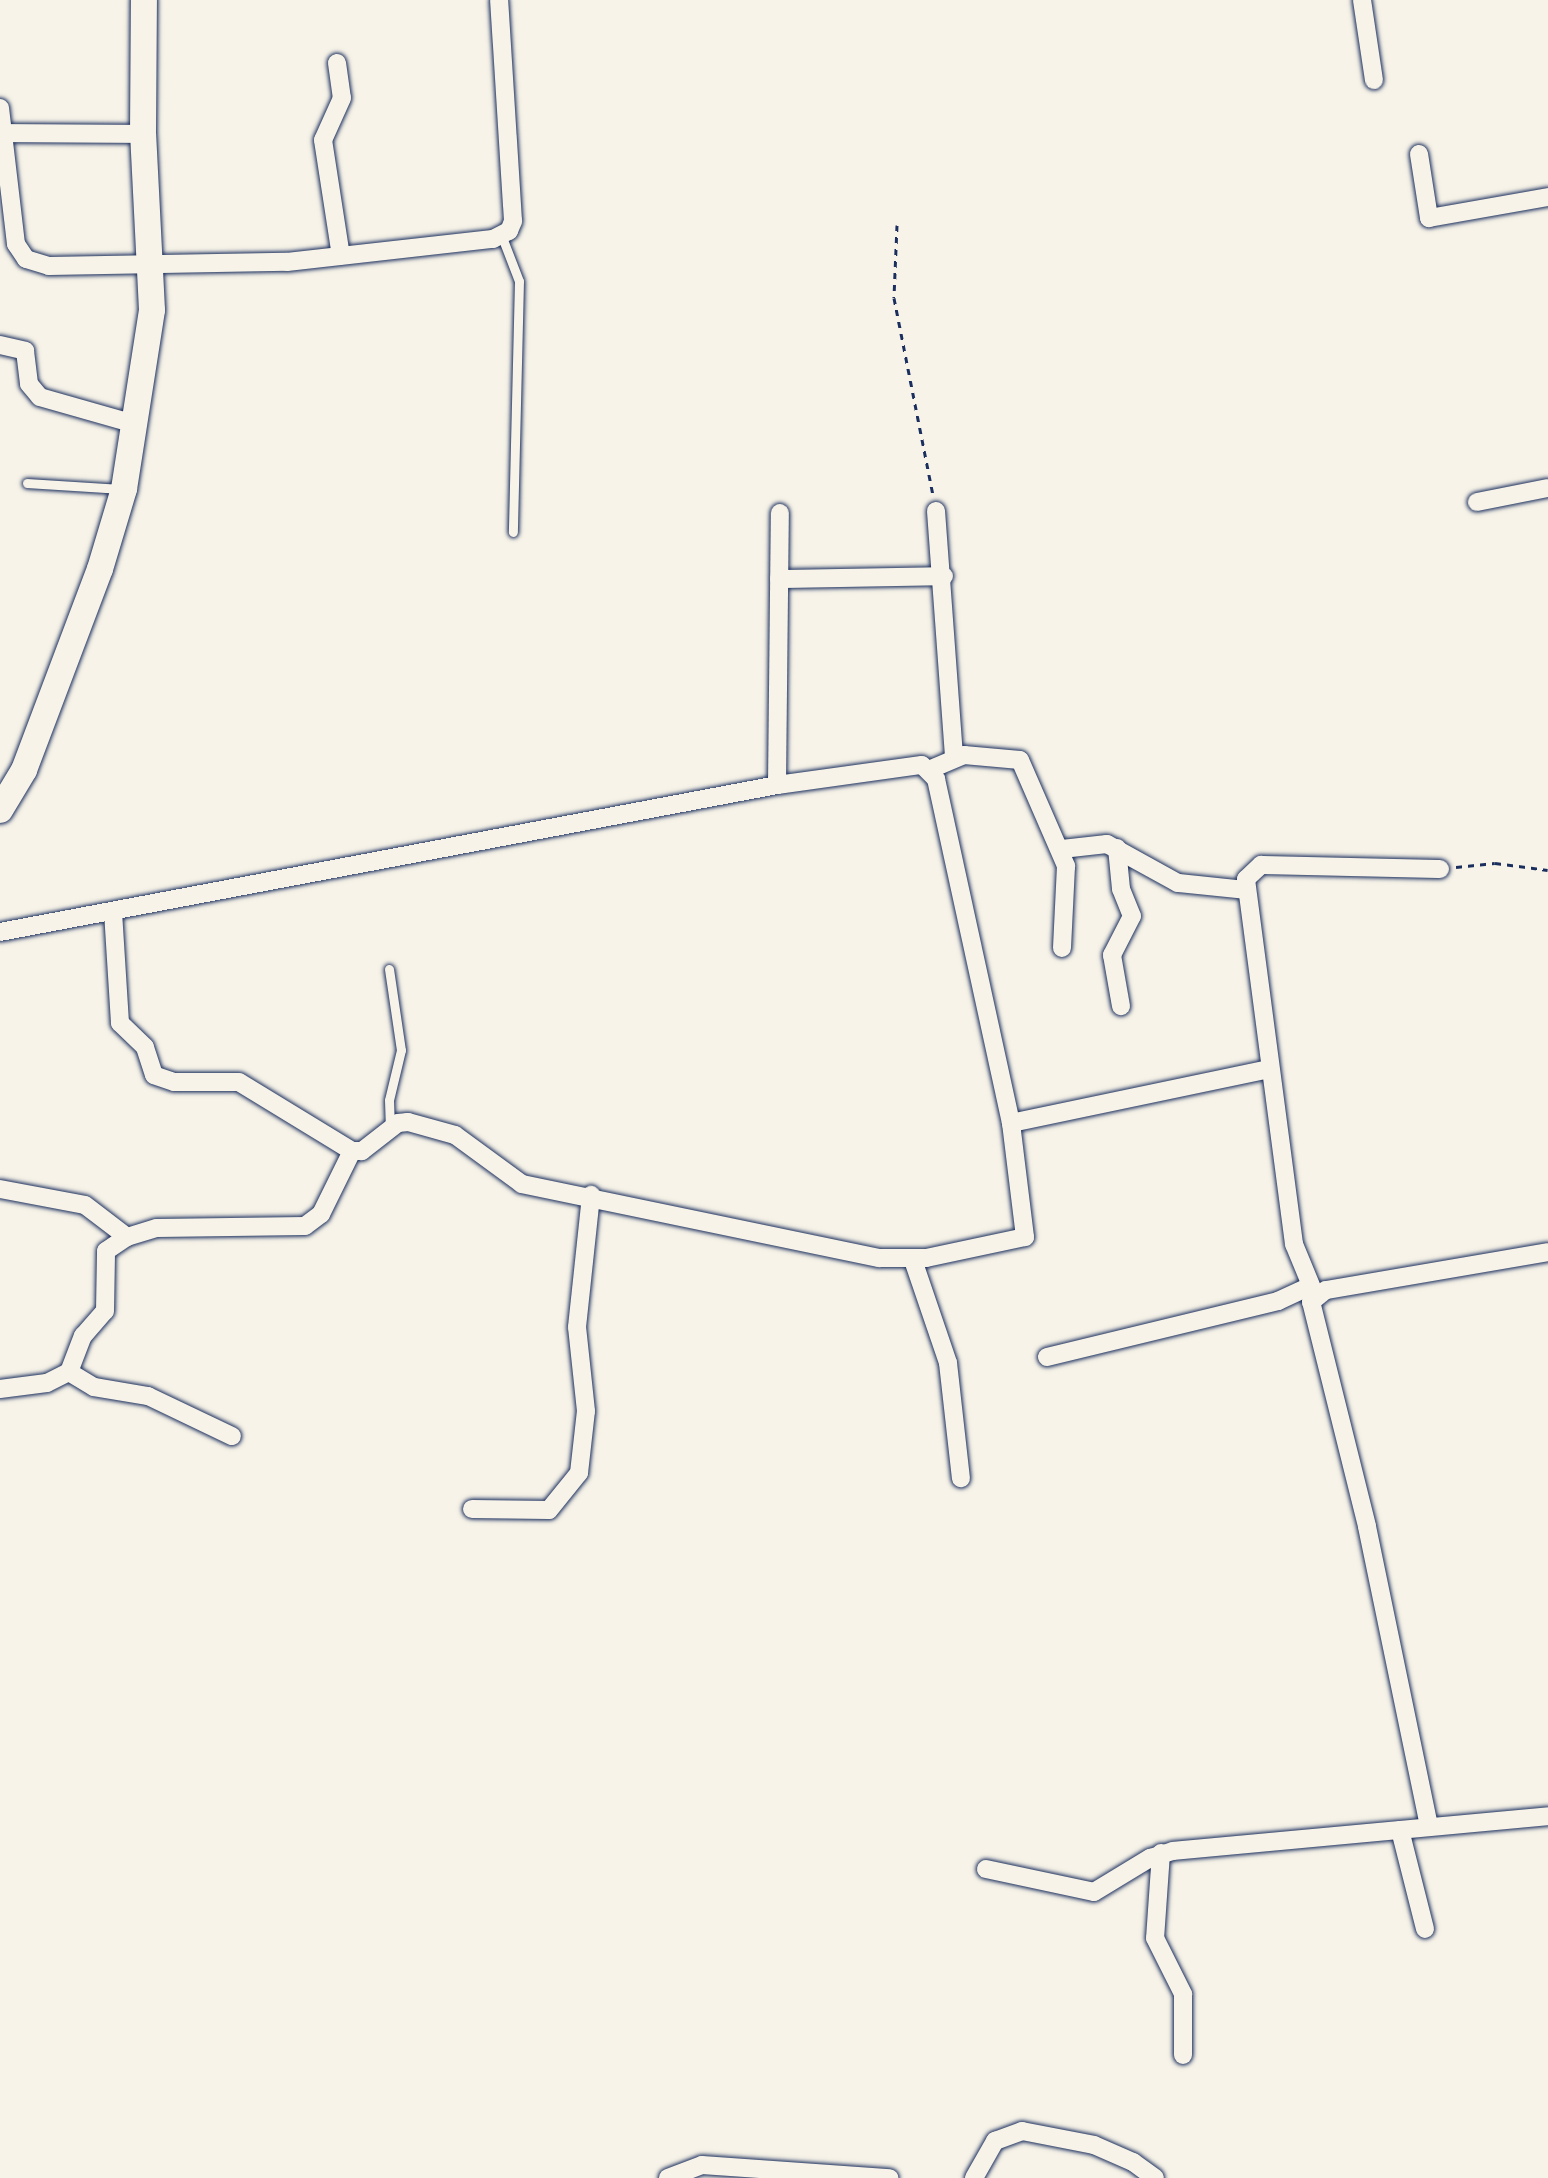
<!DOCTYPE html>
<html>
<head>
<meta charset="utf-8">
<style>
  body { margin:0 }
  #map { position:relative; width:1548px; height:2178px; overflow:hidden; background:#f7f3e8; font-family:"Playpen Sans",sans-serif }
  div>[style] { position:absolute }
  .path>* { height:3px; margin-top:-1.5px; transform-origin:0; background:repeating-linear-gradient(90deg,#1b2f5e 0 6px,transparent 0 12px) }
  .roads { filter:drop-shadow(0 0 2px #1b2f5e) drop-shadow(0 0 2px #1b2f5e) }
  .lane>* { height:9px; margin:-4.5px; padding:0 4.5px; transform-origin:4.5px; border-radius:4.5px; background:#f7f3e8 }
  .street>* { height:18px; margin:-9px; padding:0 9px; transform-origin:9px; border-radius:9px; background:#f7f3e8 }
  .secondary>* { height:26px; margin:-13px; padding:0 13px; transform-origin:13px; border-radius:13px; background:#f7f3e8 }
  span { translate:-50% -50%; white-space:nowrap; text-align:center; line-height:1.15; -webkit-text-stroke:6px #f7f3e8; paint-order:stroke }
</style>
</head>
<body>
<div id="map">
  <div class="path">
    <div style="left:897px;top:225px;width:73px;rotate:92.4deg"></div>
    <div style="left:894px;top:298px;width:201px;rotate:78.8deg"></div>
    <div style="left:1456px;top:867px;width:39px;rotate:-6deg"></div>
    <div style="left:1495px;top:863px;width:53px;rotate:7.5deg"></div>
  </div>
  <div class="roads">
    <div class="lane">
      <div style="left:502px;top:237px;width:47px;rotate:68.9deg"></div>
      <div style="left:519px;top:281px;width:251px;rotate:91.4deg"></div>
      <div style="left:27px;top:483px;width:94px;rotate:3.7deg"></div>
      <div style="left:389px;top:969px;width:82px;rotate:81.6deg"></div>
      <div style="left:401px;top:1050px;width:51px;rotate:103.5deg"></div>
      <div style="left:389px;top:1100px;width:27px;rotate:88deg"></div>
    </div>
    <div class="street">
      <div style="left:1362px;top:0;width:81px;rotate:81.5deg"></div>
      <div style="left:337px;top:63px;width:35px;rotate:82deg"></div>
      <div style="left:342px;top:98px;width:46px;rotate:114.3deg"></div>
      <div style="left:323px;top:140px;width:117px;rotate:81.2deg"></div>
      <div style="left:0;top:108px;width:137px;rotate:83.3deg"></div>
      <div style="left:16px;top:244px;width:18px;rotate:56deg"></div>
      <div style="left:26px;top:259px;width:24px;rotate:17deg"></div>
      <div style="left:49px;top:266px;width:238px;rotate:-1deg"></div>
      <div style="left:287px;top:262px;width:207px;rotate:-6.4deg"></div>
      <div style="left:493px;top:239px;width:18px;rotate:-27deg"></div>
      <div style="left:509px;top:231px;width:11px;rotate:-68deg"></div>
      <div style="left:513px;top:221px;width:221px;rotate:-93.6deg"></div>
      <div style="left:3px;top:133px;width:140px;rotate:0.4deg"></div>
      <div style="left:1419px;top:154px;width:65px;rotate:81.1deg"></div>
      <div style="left:1429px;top:218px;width:121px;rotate:-10deg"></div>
      <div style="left:0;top:345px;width:26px;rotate:13deg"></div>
      <div style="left:25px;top:351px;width:33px;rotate:83deg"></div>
      <div style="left:29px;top:384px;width:17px;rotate:50deg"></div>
      <div style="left:40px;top:397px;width:99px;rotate:15.9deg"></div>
      <div style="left:1477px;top:502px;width:72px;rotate:-11.2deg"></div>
      <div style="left:936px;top:511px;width:247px;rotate:85.8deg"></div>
      <div style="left:779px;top:579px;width:165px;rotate:-1deg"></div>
      <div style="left:931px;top:769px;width:36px;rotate:-23deg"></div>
      <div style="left:964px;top:755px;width:56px;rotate:5.1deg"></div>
      <div style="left:1020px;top:760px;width:116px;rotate:66.5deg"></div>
      <div style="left:1066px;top:866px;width:82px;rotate:92.8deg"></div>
      <div style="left:777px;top:785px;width:272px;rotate:-89.4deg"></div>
      <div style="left:1117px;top:848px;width:41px;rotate:84.4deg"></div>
      <div style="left:1121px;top:889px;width:29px;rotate:68deg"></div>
      <div style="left:1132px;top:916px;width:44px;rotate:117.1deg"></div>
      <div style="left:1112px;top:955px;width:52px;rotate:80deg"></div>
      <div style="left:1062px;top:849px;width:45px;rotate:-6.3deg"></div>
      <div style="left:1107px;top:844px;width:81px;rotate:28.8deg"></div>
      <div style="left:1178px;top:883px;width:68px;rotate:5.9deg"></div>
      <div style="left:0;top:932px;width:791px;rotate:-10.71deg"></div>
      <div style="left:777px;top:785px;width:146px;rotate:-7.9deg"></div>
      <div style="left:922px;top:765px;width:20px;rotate:45deg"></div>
      <div style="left:936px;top:779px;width:352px;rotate:77.7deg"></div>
      <div style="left:1011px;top:1123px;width:115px;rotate:83deg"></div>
      <div style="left:1025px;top:1237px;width:101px;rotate:168deg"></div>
      <div style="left:926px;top:1258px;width:47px;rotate:180deg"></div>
      <div style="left:879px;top:1258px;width:365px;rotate:-168.3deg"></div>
      <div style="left:522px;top:1184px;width:83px;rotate:-143.8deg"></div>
      <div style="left:455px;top:1135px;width:49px;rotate:-164.5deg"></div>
      <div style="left:408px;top:1122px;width:10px;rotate:174deg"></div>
      <div style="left:398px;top:1123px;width:46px;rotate:142.1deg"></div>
      <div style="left:362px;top:1151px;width:10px;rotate:180deg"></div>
      <div style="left:352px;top:1151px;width:132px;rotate:-148.6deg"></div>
      <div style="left:239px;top:1082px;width:65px;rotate:180deg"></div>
      <div style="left:174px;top:1082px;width:21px;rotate:-161deg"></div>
      <div style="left:154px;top:1075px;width:29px;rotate:-108deg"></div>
      <div style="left:145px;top:1047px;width:35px;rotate:-136deg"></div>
      <div style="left:120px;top:1023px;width:110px;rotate:-93.6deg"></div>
      <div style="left:1011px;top:1123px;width:264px;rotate:-11.8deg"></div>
      <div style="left:0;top:1189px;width:86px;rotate:10.7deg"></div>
      <div style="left:85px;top:1205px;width:53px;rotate:37.3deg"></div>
      <div style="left:913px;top:1260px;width:109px;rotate:71.2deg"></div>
      <div style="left:948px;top:1363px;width:116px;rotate:83.6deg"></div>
      <div style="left:1315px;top:1295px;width:55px;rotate:-112.4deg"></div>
      <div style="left:1294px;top:1244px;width:368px;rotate:-97.5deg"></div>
      <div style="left:1246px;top:879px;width:21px;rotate:-43deg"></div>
      <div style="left:1261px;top:865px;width:179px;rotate:1.3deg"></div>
      <div style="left:1047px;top:1357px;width:238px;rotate:-13.6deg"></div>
      <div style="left:1278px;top:1301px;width:33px;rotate:-25deg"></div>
      <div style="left:69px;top:1372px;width:29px;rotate:31deg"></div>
      <div style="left:94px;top:1387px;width:55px;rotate:9.5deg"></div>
      <div style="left:148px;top:1396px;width:93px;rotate:25.5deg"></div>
      <div style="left:0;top:1389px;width:47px;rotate:-7.3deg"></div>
      <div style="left:47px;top:1383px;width:25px;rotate:-27deg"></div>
      <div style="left:69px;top:1372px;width:39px;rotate:-69deg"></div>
      <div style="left:83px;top:1336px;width:33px;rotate:-49deg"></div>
      <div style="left:105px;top:1311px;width:60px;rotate:-89deg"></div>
      <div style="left:106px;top:1251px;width:25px;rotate:-34deg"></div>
      <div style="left:127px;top:1237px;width:31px;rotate:-17deg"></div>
      <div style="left:157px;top:1228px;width:148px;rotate:-0.8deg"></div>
      <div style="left:305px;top:1226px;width:20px;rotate:-37deg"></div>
      <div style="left:321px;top:1214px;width:70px;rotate:-63.8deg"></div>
      <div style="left:472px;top:1509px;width:77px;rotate:0.7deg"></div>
      <div style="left:549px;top:1510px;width:48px;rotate:-51deg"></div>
      <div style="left:579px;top:1473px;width:62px;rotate:-83.6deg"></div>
      <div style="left:586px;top:1411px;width:84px;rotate:-96.1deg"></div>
      <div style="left:577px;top:1327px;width:133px;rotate:-83.9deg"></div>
      <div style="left:1429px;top:1826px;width:306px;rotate:-101.7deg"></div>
      <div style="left:1367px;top:1526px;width:231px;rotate:-104deg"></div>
      <div style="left:1311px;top:1302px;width:19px;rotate:-39deg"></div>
      <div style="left:1326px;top:1290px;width:225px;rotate:-9.7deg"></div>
      <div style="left:1400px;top:1830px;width:102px;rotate:75.8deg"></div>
      <div style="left:1161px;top:1853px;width:85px;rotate:94deg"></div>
      <div style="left:1155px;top:1938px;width:63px;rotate:63.4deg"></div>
      <div style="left:1183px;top:1994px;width:61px;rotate:90deg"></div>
      <div style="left:986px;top:1869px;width:110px;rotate:12deg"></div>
      <div style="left:1094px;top:1892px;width:66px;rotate:-31.3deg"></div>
      <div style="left:1150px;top:1858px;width:24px;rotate:-17deg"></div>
      <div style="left:1173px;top:1851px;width:377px;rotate:-5.3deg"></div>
      <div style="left:668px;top:2178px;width:36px;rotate:-21deg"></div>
      <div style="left:702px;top:2165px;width:188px;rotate:4deg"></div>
      <div style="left:974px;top:2178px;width:43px;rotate:-60.4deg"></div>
      <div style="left:995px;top:2141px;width:29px;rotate:-20deg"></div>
      <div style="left:1022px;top:2131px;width:73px;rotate:11deg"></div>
      <div style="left:1094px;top:2145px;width:43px;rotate:23.6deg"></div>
      <div style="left:1133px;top:2162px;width:27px;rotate:36deg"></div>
    </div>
    <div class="secondary">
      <div style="left:0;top:810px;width:47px;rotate:-59deg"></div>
      <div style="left:24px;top:770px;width:215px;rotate:-69.3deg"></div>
      <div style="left:100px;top:569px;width:84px;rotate:-73.3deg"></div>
      <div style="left:124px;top:489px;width:181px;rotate:-81.1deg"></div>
      <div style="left:152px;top:310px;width:176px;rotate:-92.9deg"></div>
      <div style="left:143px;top:134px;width:134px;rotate:-89.6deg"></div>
    </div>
  </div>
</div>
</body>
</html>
